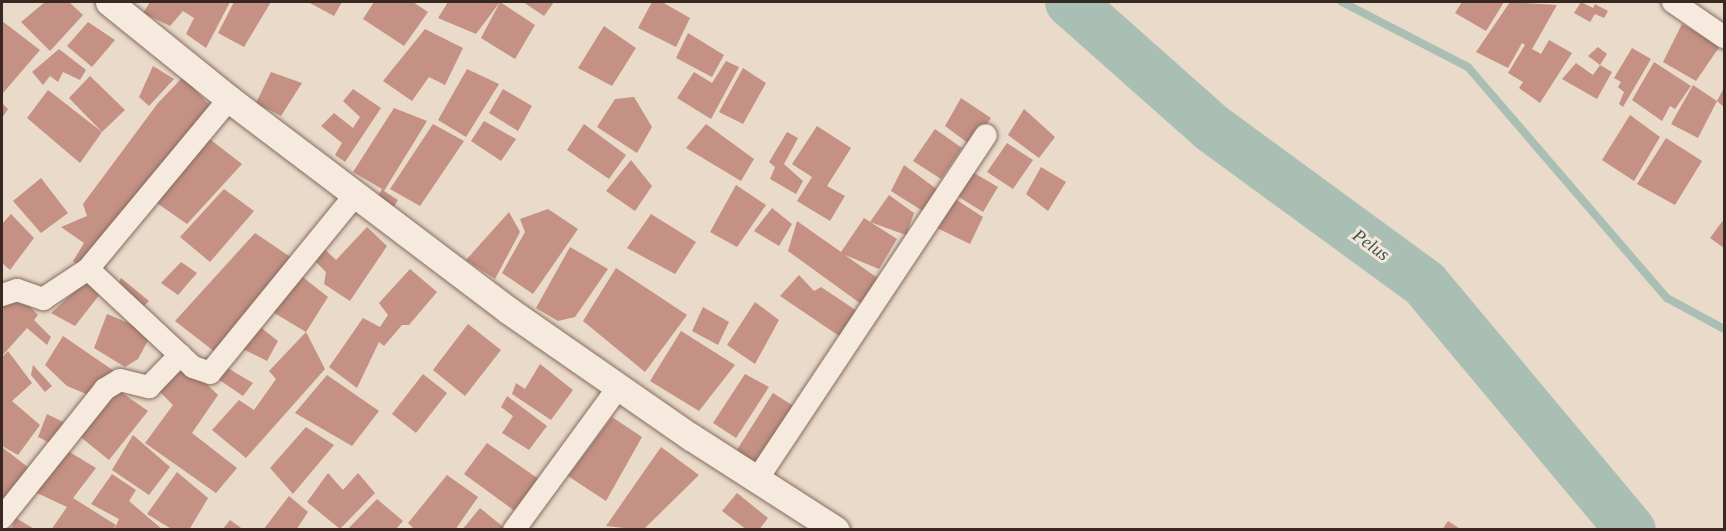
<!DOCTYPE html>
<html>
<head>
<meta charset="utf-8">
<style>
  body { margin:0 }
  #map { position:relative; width:1726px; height:531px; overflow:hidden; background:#eadaca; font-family:Georgia,serif }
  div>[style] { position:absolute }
  .stream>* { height:8px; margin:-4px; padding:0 4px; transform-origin:4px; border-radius:4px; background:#aabfb4 }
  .river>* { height:50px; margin:-25px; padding:0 25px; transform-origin:25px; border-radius:25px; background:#aabfb4 }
  .building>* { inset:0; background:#c49184 }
  .roads { filter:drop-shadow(0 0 2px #856c60) drop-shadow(0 0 2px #856c60) }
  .minor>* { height:22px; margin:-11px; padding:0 11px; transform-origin:11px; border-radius:11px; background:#f6e9dd }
  .tertiary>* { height:27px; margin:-13.5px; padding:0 13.5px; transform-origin:13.5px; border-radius:13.5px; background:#f6e9dd }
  span { translate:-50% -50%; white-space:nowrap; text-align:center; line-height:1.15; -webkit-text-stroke:6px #f3e5d9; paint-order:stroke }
  .water-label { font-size:18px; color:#33554c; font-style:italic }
  .frame { position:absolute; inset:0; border:3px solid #372822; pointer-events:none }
</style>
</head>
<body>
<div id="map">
  <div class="stream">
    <div style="left:1342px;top:2px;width:142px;rotate:27.3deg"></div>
    <div style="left:1468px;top:67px;width:305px;rotate:49.3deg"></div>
    <div style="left:1667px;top:298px;width:65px;rotate:28.5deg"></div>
  </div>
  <div class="river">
    <div style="left:1070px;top:2px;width:190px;rotate:41.6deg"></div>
    <div style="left:1212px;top:128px;width:264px;rotate:36.2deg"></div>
    <div style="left:1425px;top:284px;width:321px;rotate:50.1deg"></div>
  </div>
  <div class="building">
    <div style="clip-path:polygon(45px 2px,69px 2px,83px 15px,50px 51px,21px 22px)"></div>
    <div style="clip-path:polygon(150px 2px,230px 2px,206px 48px,186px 34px,194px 18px,183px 11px,170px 26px,143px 13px)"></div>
    <div style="clip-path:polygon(234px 2px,271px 2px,244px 47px,218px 33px)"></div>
    <div style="clip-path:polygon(308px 2px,342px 2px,334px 16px)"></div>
    <div style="clip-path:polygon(374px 2px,413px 2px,428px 12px,404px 46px,363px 19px)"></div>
    <div style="clip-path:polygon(448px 2px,500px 2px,476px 34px,438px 18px)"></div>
    <div style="clip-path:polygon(500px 2px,535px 25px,515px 59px,481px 38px)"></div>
    <div style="clip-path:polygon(523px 2px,554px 2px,544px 16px)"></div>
    <div style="clip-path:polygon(652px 2px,662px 2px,690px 18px,676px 47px,638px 28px)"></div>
    <div style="clip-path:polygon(1462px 2px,1504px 2px,1486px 31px,1455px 13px)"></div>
    <div style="clip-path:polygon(1510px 2px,1557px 5px,1532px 49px,1541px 54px,1549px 40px,1572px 53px,1540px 103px,1519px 88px,1523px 82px,1508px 73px,1525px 45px,1522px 43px,1508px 68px,1476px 52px)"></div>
    <div style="clip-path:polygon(1581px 2px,1593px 8px,1595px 4px,1608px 11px,1604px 18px,1595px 14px,1590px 22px,1574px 13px)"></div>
    <div style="clip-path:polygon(2px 21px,40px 50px,3px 93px,2px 92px)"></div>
    <div style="clip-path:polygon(88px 22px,115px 40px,92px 67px,67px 46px)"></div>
    <div style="clip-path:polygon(1682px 24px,1720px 46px,1696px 81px,1663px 62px)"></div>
    <div style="clip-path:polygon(604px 26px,636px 48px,612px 86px,578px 68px)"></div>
    <div style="clip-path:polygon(425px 29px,463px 48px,445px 85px,429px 77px,412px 101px,383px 81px)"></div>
    <div style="clip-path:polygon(688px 33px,724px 55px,712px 77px,676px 58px)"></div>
    <div style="clip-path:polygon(1598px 47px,1607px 54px,1600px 65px,1588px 56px)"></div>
    <div style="clip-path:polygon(1632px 48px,1651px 59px,1623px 107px,1619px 104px,1624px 92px,1618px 87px,1621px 82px,1614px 78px)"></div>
    <div style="clip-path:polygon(59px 49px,86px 70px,80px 80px,63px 72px,58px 82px,50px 76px,43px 85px,32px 72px)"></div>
    <div style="clip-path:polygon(726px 61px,739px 67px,711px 119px,677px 98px,694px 72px,712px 83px)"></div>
    <div style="clip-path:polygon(1654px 62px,1691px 86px,1675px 109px,1670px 106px,1662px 121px,1632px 100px)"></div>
    <div style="clip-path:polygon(1576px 63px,1593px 75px,1600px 65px,1612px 72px,1597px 99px,1562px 79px)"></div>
    <div style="clip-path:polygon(153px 66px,174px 79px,149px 106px,139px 97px)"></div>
    <div style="clip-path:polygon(743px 68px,766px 83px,743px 124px,719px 112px)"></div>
    <div style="clip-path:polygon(467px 69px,499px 84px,466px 137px,438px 120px)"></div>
    <div style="clip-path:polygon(271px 72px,302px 83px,281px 116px,256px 103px)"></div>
    <div style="clip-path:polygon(90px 76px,125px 110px,102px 132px,69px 98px)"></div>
    <div style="clip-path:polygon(183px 77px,214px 110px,82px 268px,73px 261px,84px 243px,61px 227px,87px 216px,83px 204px,158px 103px)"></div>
    <div style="clip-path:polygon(1693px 85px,1717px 101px,1698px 138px,1671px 124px)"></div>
    <div style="clip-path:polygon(1724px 88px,1724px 107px,1717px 101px)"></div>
    <div style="clip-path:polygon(353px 89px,381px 108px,345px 162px,335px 155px,342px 143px,321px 126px,334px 113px,353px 128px,360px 117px,343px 101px)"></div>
    <div style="clip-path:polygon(503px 89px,532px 106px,518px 131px,489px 113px)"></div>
    <div style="clip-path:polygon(48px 90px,102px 132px,80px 163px,27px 118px)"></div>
    <div style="clip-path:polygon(634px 97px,652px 127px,637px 153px,597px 127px,615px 99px)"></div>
    <div style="clip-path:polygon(961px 98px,991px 118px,972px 146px,945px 126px)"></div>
    <div style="clip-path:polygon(2px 103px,8px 109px,2px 118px)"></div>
    <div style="clip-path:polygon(394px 108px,427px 121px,384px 191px,398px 200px,393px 208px,377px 198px,382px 189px,353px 172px)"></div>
    <div style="clip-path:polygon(1024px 109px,1055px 137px,1039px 158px,1008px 135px)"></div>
    <div style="clip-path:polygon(1630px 115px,1660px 137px,1634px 181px,1602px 160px)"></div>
    <div style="clip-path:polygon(484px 121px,516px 139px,501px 161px,471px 141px)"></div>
    <div style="clip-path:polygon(433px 124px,464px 141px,420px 206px,390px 189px)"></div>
    <div style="clip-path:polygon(584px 124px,626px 155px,609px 179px,567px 150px)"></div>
    <div style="clip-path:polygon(706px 124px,754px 159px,741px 181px,686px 148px)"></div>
    <div style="clip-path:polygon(817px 126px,851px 148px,827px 186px,845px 196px,830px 221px,797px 201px,812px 177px,792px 164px)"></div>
    <div style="clip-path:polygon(935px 129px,962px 148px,941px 179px,913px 161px)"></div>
    <div style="clip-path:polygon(787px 132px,798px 138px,784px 164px,803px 181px,796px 194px,770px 179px,775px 167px,769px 162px)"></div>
    <div style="clip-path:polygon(207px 137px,242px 164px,187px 224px,154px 201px)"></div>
    <div style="clip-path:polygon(1666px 138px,1702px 161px,1675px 205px,1637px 184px)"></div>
    <div style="clip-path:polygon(1007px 143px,1033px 160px,1013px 189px,987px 172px)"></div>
    <div style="clip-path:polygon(631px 160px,652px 186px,635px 211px,606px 191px)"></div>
    <div style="clip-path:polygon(904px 165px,942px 193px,929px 215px,891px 191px)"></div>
    <div style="clip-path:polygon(1041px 167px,1066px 182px,1048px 211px,1026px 194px)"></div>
    <div style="clip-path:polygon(969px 170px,998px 187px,983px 212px,954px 194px)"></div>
    <div style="clip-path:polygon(41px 178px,68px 213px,41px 233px,13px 201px)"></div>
    <div style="clip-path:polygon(736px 185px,766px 205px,737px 247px,710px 232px)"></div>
    <div style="clip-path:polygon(224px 189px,254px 211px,210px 262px,180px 237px)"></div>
    <div style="clip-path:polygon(889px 195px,914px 213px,906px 235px,870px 222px)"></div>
    <div style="clip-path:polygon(952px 197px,983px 217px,970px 244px,935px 227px)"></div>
    <div style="clip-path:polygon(772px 208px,792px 224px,779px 246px,754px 231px)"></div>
    <div style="clip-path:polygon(548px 209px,578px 229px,533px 294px,502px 273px,525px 232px,520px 219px)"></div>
    <div style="clip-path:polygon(509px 212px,520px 232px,495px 279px,466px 260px)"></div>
    <div style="clip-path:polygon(11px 214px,34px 238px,10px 270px,2px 263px,2px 224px)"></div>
    <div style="clip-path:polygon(651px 214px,696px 242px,675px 274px,627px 248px)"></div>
    <div style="clip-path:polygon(864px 218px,897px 239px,879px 269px,845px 255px,886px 284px,868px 309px,788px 251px,797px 221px,841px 252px)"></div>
    <div style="clip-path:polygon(1724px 219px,1724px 248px,1710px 238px)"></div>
    <div style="clip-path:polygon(367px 227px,387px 246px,350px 301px,324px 284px,326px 272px,311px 257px,319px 244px,336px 260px)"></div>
    <div style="clip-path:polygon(255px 233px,292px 258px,215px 352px,175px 321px)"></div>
    <div style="clip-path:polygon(570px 247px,608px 269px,575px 317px,558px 321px,536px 308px)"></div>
    <div style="clip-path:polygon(181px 262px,197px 273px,178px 295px,161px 283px)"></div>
    <div style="clip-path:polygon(616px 268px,687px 315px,645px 372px,583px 321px)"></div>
    <div style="clip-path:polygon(410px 269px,437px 292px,409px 325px,402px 325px,384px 346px,379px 342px,357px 388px,329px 367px,363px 318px,380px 327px,388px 315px,379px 303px)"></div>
    <div style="clip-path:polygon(300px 275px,328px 297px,306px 332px,271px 311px)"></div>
    <div style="clip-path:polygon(799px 275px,814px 291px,821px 287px,863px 315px,845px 340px,780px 296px)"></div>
    <div style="clip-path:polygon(121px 278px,149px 301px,140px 310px,115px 292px)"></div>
    <div style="clip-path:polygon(88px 279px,104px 289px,75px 326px,51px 313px)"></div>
    <div style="clip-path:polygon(16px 292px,38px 315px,34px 320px,51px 337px,47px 345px,27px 328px,2px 356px,2px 306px)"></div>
    <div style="clip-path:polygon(755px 302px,779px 320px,755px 364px,727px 345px)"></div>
    <div style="clip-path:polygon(703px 307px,729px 322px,718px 345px,692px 331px)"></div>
    <div style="clip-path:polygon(107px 314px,152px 333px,138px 359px,125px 367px,94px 348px)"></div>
    <div style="clip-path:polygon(255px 323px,278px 341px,267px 361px,243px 349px)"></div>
    <div style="clip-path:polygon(468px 324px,501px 350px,465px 396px,433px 370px)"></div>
    <div style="clip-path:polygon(681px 331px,735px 365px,699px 411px,650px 381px)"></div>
    <div style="clip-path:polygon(306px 332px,325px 369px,246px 458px,212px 430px,239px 400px,254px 410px,276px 379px,269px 371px)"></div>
    <div style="clip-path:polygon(63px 336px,117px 373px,91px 396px,67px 386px,45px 365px)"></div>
    <div style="clip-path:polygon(8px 351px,32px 383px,12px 401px,40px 425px,18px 455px,2px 446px,2px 357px)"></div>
    <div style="clip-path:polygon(183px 361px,218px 395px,192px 433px,237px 468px,216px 493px,145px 443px,173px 405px,159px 391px)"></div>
    <div style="clip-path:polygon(540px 364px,573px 390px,551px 420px,512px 394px,516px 383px,525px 389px)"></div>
    <div style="clip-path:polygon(33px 365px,52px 386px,45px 392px,31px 375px)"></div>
    <div style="clip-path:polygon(224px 366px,253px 383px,243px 396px,215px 377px)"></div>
    <div style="clip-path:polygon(423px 374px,447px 393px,416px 433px,392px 414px)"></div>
    <div style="clip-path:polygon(745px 374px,769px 387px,736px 438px,713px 423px)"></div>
    <div style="clip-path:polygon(327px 375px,379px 411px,352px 446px,295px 413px)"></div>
    <div style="clip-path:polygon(114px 387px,148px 411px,109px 460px,77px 434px)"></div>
    <div style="clip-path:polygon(773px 393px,792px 405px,793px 420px,758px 474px,733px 456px)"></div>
    <div style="clip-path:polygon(507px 396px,547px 426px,529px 450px,502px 433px,513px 416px,501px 407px)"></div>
    <div style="clip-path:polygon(47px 414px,71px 426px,58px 447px,38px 437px)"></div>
    <div style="clip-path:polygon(612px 417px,642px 437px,606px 501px,568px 476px)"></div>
    <div style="clip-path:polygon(306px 427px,334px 445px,293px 494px,270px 468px)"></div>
    <div style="clip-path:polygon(133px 435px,170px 467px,149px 495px,112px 470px)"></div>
    <div style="clip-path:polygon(487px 443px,543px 482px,519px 514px,464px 474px)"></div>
    <div style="clip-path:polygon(2px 447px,29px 468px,2px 505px)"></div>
    <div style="clip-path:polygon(661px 447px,699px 475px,643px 530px,606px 526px)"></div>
    <div style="clip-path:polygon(63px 448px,96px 468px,73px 498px,116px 525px,113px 530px,51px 530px,67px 507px,37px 493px)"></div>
    <div style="clip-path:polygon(177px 472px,208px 498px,189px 530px,173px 530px,147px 514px)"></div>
    <div style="clip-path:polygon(328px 473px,343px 490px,358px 473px,375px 493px,340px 529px,307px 502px)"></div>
    <div style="clip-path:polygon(112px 474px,136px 490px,129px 501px,163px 530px,114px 530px,119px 519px,91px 504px)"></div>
    <div style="clip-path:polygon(447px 475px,478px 497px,455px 530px,415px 530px,408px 523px)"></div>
    <div style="clip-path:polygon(737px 493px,768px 518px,759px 530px,747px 530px,722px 511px)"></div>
    <div style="clip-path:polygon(289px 496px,308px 512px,296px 530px,263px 530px)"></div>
    <div style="clip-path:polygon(377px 499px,403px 521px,395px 530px,347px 530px)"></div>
    <div style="clip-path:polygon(480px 508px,507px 530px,462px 530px)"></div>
    <div style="clip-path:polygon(16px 518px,36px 530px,11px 530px)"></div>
    <div style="clip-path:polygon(230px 520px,244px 530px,222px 530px)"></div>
    <div style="clip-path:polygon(1448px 521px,1462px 530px,1442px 530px)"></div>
  </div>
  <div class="roads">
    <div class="minor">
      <div style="left:1673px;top:2px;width:62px;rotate:34.5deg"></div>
      <div style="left:88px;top:269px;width:144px;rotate:43deg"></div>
      <div style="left:193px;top:367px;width:18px;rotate:19deg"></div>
      <div style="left:210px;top:373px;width:231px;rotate:-50.8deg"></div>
      <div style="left:2px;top:295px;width:16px;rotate:-18deg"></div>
      <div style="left:17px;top:290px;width:28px;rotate:19deg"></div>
      <div style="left:43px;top:299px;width:54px;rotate:-33.7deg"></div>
      <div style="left:88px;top:269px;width:221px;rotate:-50.3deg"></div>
      <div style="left:756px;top:481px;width:415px;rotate:-56.4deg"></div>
      <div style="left:2px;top:518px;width:165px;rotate:-51.4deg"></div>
      <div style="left:105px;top:389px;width:17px;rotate:-31deg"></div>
      <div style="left:120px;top:380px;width:30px;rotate:14deg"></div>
      <div style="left:149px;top:387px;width:45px;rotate:-45.9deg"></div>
      <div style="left:514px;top:530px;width:176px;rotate:-53.8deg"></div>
    </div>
    <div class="tertiary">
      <div style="left:109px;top:2px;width:154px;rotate:38.9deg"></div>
      <div style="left:229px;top:99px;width:350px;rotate:37.1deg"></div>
      <div style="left:508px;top:310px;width:223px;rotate:34.8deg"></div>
      <div style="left:691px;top:437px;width:172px;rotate:32.7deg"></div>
    </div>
  </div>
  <div class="water-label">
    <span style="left:1371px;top:245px;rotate:36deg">Pelus</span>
  </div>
  <div class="frame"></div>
</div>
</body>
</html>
